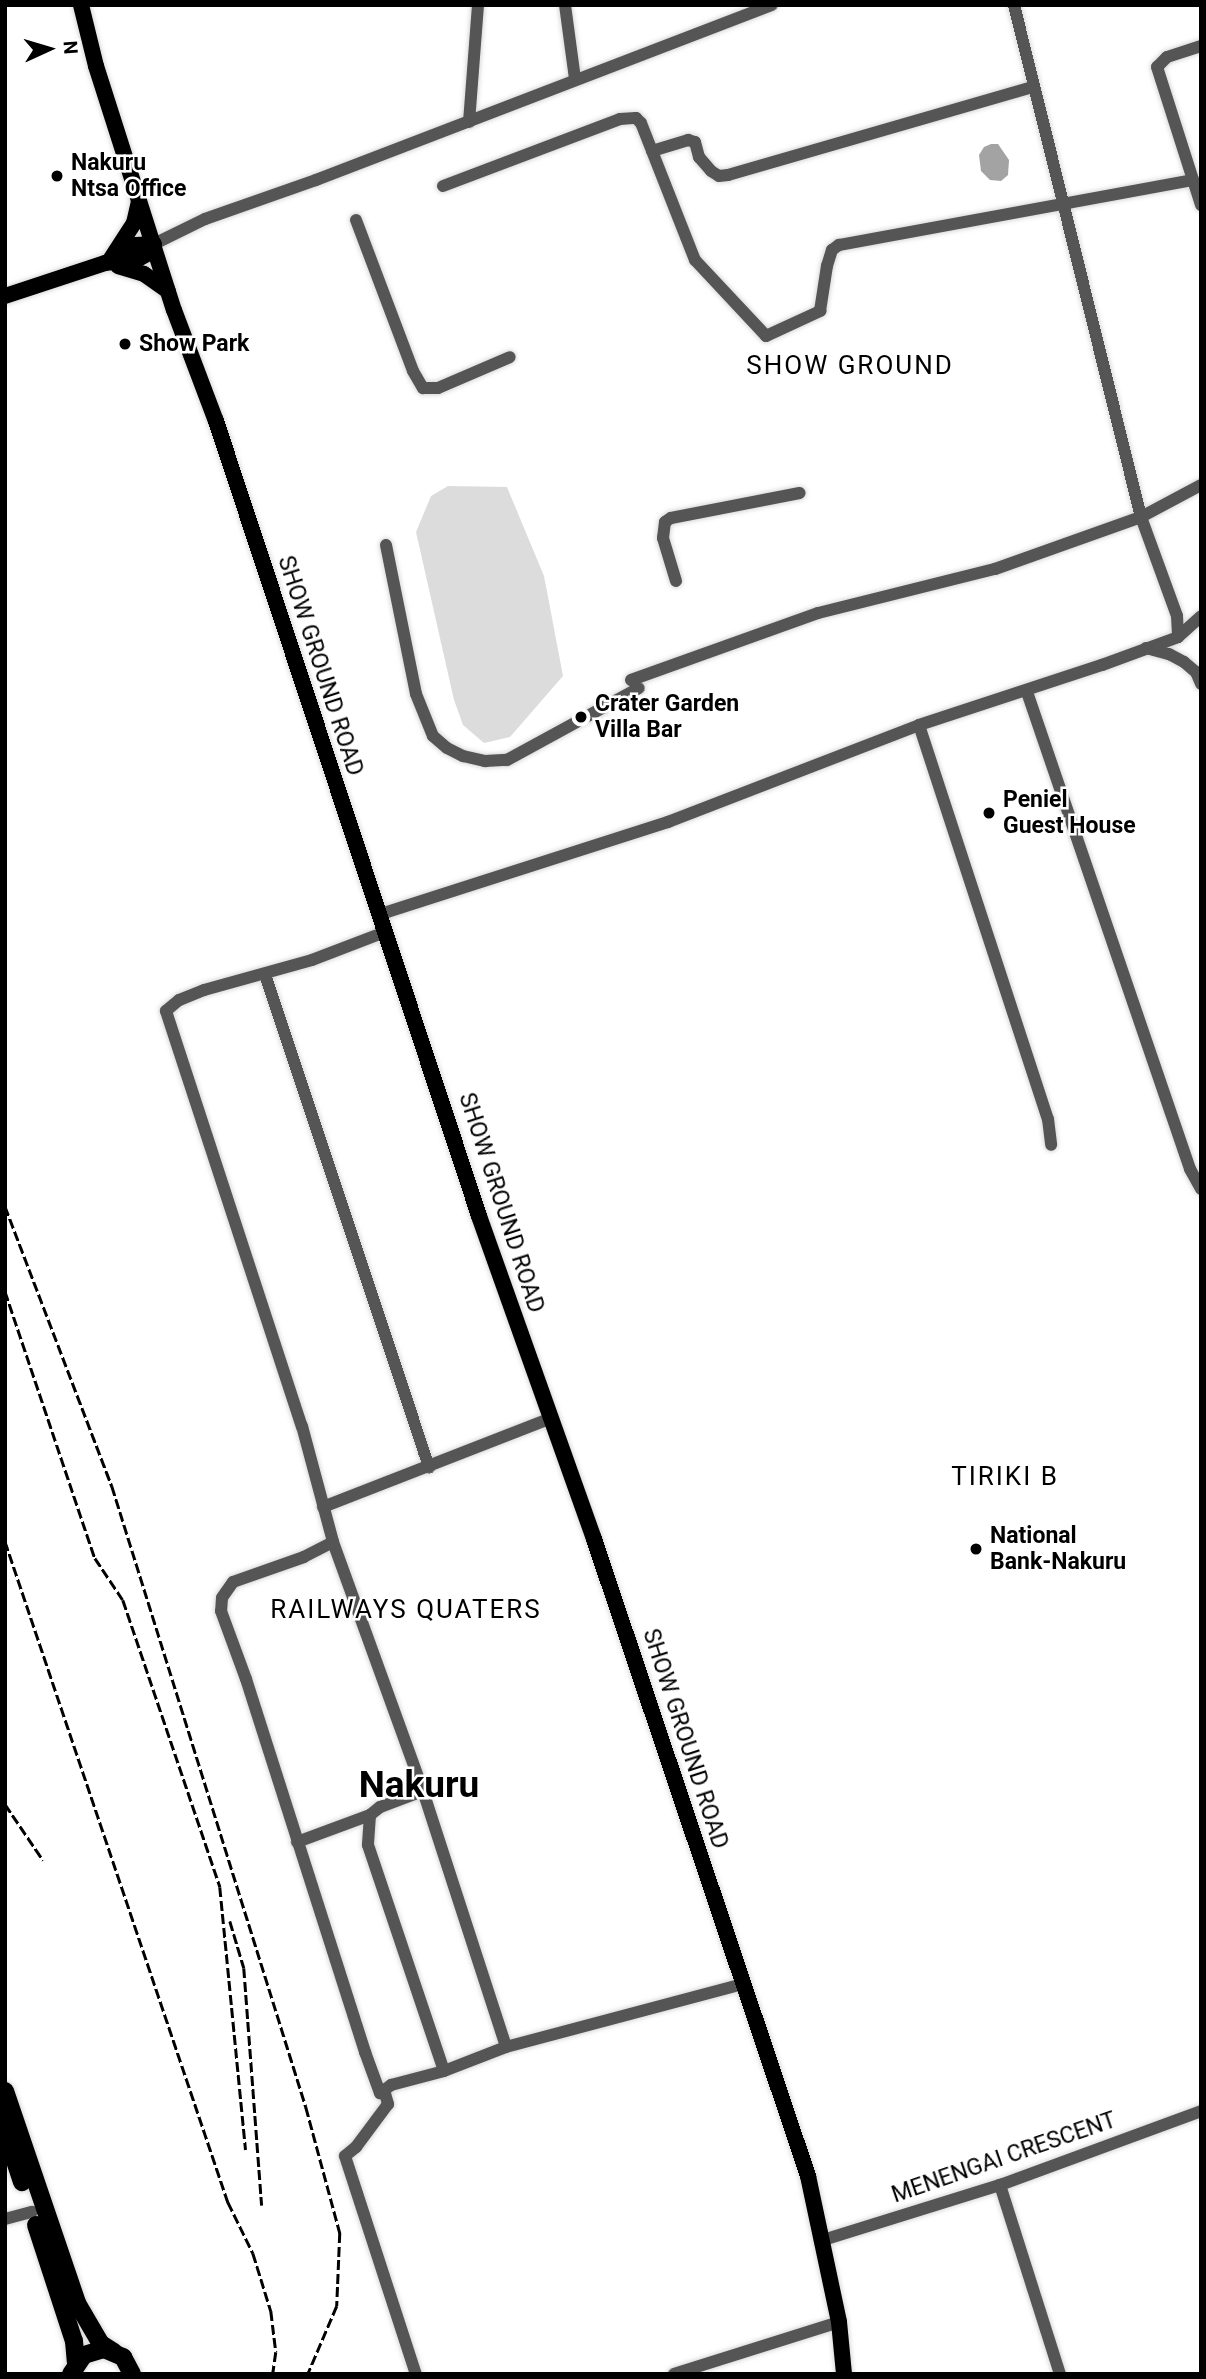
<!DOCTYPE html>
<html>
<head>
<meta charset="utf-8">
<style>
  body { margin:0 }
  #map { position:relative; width:1206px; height:2379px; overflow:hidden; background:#fff; font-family:Roboto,sans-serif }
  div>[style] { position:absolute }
  .green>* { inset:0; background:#dcdcdc }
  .water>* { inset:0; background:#a3a3a3 }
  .roads { filter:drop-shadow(0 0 2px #dbdbdb) drop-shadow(0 0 2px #dbdbdb) }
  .minor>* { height:12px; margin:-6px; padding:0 6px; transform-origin:6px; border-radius:6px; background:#555 }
  .major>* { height:16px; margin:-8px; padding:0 8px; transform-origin:8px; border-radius:8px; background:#000 }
  .highway>* { height:18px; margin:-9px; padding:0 9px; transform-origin:9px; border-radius:9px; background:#000 }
  .rail>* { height:2.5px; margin-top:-1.25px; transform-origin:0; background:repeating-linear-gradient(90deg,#000 0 10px,transparent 0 13.5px) }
  .dots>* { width:19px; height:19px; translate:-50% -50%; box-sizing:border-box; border:4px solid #fff; border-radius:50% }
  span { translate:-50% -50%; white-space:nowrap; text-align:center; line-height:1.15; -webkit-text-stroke:5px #fff; paint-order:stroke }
  .poi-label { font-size:23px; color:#000; font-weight:700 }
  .left { translate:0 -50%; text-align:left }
  .street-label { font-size:23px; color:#000 }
  .quarter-label { font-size:26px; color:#000; letter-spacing:2px }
  .town-label { font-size:37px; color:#000; font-weight:700 }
  .frame { position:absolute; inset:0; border:7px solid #000; pointer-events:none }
  .north { position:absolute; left:14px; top:14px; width:70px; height:70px; -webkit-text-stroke:5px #fff; paint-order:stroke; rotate:86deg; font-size:19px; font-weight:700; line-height:28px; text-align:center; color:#000 }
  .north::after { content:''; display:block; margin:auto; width:24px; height:32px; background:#000; clip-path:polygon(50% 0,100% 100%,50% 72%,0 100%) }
</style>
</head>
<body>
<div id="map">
  <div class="green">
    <div style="clip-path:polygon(448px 486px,507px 487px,544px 576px,563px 676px,510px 737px,484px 743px,463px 725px,454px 700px,416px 532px,431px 496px)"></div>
  </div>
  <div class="water">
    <div style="clip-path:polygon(991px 144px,998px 144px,1009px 160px,1008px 175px,1001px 181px,990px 180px,981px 171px,979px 155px,984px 147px)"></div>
  </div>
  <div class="roads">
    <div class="minor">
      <div style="left:565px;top:5px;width:75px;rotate:82.3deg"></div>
      <div style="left:1014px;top:5px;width:528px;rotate:76.07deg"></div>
      <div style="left:1141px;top:517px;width:105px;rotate:70deg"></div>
      <div style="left:1177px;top:616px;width:21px;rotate:87deg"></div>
      <div style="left:1201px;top:46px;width:36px;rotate:162deg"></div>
      <div style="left:1167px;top:57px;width:14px;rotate:135deg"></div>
      <div style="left:1157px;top:67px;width:145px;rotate:72.3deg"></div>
      <div style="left:469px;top:122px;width:117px;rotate:-85.6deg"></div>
      <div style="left:652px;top:151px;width:38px;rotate:-17deg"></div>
      <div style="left:688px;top:140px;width:7px;rotate:16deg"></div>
      <div style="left:695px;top:142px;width:16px;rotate:75deg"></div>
      <div style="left:699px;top:157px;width:18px;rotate:49deg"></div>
      <div style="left:711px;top:171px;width:9px;rotate:32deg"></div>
      <div style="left:719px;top:176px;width:9px;rotate:-6deg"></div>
      <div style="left:728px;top:175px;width:317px;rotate:-16.1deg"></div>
      <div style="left:443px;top:186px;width:189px;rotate:-20.7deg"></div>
      <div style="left:620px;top:119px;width:16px;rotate:-4deg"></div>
      <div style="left:636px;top:118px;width:7px;rotate:45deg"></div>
      <div style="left:641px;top:123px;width:147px;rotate:68.5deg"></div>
      <div style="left:695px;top:260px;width:104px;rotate:46.9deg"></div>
      <div style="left:766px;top:336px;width:60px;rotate:-24.8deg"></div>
      <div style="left:820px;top:311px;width:46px;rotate:-81.2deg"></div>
      <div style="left:827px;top:266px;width:17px;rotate:-73deg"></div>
      <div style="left:832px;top:250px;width:9px;rotate:-36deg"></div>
      <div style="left:839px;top:245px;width:360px;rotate:-10.4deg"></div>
      <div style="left:356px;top:220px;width:161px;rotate:69.3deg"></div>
      <div style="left:413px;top:371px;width:20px;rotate:60deg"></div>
      <div style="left:423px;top:388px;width:15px"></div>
      <div style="left:438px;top:388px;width:78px;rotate:-23.3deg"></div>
      <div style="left:154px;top:244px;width:57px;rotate:-26.1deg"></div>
      <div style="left:205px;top:219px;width:118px;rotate:-19.4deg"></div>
      <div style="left:316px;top:180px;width:488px;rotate:-21deg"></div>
      <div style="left:386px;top:545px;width:152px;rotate:78.6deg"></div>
      <div style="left:416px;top:694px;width:45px;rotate:68deg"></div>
      <div style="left:433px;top:736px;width:18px;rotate:41deg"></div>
      <div style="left:447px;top:748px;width:18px;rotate:27deg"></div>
      <div style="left:463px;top:756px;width:23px;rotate:13deg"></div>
      <div style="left:485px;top:761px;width:22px;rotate:-3deg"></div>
      <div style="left:507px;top:760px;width:150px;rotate:-28.6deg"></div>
      <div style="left:676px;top:581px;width:45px;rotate:-106.8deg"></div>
      <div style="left:663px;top:538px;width:16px;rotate:-83deg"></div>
      <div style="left:665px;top:522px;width:7px;rotate:-34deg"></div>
      <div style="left:671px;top:518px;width:131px;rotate:-11deg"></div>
      <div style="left:1146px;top:648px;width:24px;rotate:15deg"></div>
      <div style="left:1169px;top:654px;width:17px;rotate:28deg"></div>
      <div style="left:1184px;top:662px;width:16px;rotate:40deg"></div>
      <div style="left:1196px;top:672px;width:13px;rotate:67deg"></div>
      <div style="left:631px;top:680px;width:199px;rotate:-19.7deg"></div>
      <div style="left:818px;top:613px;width:182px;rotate:-14deg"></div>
      <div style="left:995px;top:569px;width:155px;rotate:-19.6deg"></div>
      <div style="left:1141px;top:517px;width:68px;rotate:-28.1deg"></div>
      <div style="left:1027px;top:692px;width:504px;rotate:71.13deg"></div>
      <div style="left:1190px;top:1169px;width:23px;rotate:61deg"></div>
      <div style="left:919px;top:725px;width:415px;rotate:71.9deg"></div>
      <div style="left:1048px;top:1119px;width:26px;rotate:83deg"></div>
      <div style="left:378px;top:915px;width:305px;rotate:-17.8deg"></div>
      <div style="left:668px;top:822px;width:269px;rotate:-21.1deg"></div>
      <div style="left:919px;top:725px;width:193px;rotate:-18.2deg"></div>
      <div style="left:1102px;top:665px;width:81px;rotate:-20.2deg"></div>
      <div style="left:1178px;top:637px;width:31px;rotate:-42deg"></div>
      <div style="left:385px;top:932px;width:78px;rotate:159deg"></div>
      <div style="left:312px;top:960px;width:112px;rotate:164.5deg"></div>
      <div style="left:204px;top:990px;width:27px;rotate:158deg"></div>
      <div style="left:179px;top:1000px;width:17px;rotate:140deg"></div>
      <div style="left:166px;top:1011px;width:437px;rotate:71.9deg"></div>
      <div style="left:302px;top:1426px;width:120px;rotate:75deg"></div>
      <div style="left:333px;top:1542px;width:33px;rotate:153deg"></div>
      <div style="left:304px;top:1557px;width:75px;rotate:160.6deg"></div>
      <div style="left:233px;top:1582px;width:19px;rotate:125deg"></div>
      <div style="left:222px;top:1598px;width:13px;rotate:94deg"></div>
      <div style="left:221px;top:1611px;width:72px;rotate:69.8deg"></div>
      <div style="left:246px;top:1679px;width:392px;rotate:72.3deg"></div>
      <div style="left:365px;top:2052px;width:44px;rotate:69.9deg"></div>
      <div style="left:380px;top:2093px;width:14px;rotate:-36deg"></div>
      <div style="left:391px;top:2085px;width:55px;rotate:-14.8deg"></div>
      <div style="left:444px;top:2071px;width:66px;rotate:-21.2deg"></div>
      <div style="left:506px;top:2047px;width:245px;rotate:-14.9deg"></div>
      <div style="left:265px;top:974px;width:520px;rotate:71.6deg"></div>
      <div style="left:323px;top:1507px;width:245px;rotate:-21.3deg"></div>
      <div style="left:333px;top:1542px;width:265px;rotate:70.1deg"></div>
      <div style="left:423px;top:1791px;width:269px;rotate:72deg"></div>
      <div style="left:423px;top:1791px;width:46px;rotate:159.6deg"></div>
      <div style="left:380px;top:1807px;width:13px;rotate:141deg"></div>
      <div style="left:370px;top:1815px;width:30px;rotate:94deg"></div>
      <div style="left:368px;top:1845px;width:238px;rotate:71.4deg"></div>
      <div style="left:297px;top:1842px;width:78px;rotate:-20.3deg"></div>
      <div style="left:384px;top:2090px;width:15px;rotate:74deg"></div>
      <div style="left:388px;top:2104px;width:54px;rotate:126.7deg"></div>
      <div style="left:356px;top:2147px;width:14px;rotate:141deg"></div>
      <div style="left:345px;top:2156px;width:229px;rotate:72deg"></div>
      <div style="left:1000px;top:2185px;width:198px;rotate:72.4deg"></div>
      <div style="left:5px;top:2219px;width:28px;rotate:-15deg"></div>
      <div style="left:820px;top:2241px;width:189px;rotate:-17.3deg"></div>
      <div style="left:1000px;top:2185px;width:214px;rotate:-20.2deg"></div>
      <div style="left:674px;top:2374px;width:173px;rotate:-17.5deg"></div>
    </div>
    <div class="major">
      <div style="left:81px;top:5px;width:63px;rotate:76.2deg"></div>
      <div style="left:96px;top:66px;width:256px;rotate:72.3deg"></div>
      <div style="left:174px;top:310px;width:119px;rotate:69.3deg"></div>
      <div style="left:216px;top:421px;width:837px;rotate:71.69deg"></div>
      <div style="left:479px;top:1216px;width:343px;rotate:70.4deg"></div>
      <div style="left:594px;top:1539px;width:672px;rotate:71.43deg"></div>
      <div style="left:808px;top:2176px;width:149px;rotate:78deg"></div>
      <div style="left:839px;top:2322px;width:52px;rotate:84.5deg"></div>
      <div style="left:112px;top:259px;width:28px;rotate:-30deg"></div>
      <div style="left:136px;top:245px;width:18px;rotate:-3deg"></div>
      <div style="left:110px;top:260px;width:44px;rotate:-57deg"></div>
      <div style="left:134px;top:223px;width:23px;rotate:-77deg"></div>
      <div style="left:118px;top:266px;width:27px;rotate:17deg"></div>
      <div style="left:144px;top:274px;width:29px;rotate:35deg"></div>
      <div style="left:5px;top:296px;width:105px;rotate:-18.3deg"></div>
      <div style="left:105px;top:263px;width:33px;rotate:-7deg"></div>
      <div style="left:138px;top:259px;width:13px;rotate:-29deg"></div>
      <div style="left:149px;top:253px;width:10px;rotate:-61deg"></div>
    </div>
    <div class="highway">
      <div style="left:5px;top:2091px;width:224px;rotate:71.2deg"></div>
      <div style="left:77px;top:2303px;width:48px;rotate:59.7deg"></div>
      <div style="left:101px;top:2344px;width:15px;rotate:32deg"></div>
      <div style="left:5px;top:2131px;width:54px;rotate:71.6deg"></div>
      <div style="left:36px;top:2225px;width:122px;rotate:71.9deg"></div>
      <div style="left:74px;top:2341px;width:21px;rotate:85deg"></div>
      <div style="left:71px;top:2374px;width:23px;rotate:-56deg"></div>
      <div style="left:84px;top:2355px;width:21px;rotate:-17deg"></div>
      <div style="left:104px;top:2349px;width:21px;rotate:23deg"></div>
      <div style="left:123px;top:2357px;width:19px;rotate:62deg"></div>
    </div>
  </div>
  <div class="rail">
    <div style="left:5px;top:1206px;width:300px;rotate:69.1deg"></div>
    <div style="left:112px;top:1486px;width:651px;rotate:72.65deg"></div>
    <div style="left:306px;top:2107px;width:131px;rotate:74.9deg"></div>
    <div style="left:340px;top:2233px;width:73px;rotate:92.4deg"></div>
    <div style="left:337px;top:2306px;width:74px;rotate:113.1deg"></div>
    <div style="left:5px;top:1291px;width:282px;rotate:71.4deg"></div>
    <div style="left:95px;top:1558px;width:50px;rotate:56.3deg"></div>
    <div style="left:123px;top:1600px;width:303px;rotate:71.3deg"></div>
    <div style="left:220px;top:1887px;width:264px;rotate:84.4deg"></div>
    <div style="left:5px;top:1541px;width:698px;rotate:71.36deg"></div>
    <div style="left:228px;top:2202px;width:57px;rotate:63.9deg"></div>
    <div style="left:253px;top:2253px;width:61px;rotate:72.8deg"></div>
    <div style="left:271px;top:2311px;width:41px;rotate:83deg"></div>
    <div style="left:276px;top:2352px;width:22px;rotate:98deg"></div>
    <div style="left:5px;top:1804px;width:68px;rotate:55.8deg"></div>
    <div style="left:230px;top:1921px;width:49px;rotate:73.4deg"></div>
    <div style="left:244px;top:1968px;width:238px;rotate:85.7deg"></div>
  </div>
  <div class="dots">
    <div style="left:57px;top:176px;background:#000"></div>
    <div style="left:125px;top:344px;background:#000"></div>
    <div style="left:581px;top:717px;background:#000"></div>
    <div style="left:989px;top:813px;background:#000"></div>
    <div style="left:976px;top:1549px;background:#000"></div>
  </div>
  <div class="poi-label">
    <span class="left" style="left:71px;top:176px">Nakuru<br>Ntsa Office</span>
    <span class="left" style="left:139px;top:344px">Show Park</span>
    <span class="left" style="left:595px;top:717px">Crater Garden<br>Villa Bar</span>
    <span class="left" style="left:1003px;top:813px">Peniel<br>Guest House</span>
    <span class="left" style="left:990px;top:1549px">National<br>Bank-Nakuru</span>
  </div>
  <div class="street-label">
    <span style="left:320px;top:666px;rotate:72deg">SHOW GROUND ROAD</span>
    <span style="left:501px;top:1203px;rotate:72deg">SHOW GROUND ROAD</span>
    <span style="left:685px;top:1739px;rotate:72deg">SHOW GROUND ROAD</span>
    <span style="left:1004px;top:2158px;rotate:-19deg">MENENGAI CRESCENT</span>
  </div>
  <div class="quarter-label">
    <span style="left:850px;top:366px">SHOW GROUND</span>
    <span style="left:1005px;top:1477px">TIRIKI B</span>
    <span style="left:406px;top:1610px">RAILWAYS QUATERS</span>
  </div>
  <div class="town-label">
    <span style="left:419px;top:1785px">Nakuru</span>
  </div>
  <div class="frame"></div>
  <div class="north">N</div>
</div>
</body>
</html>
